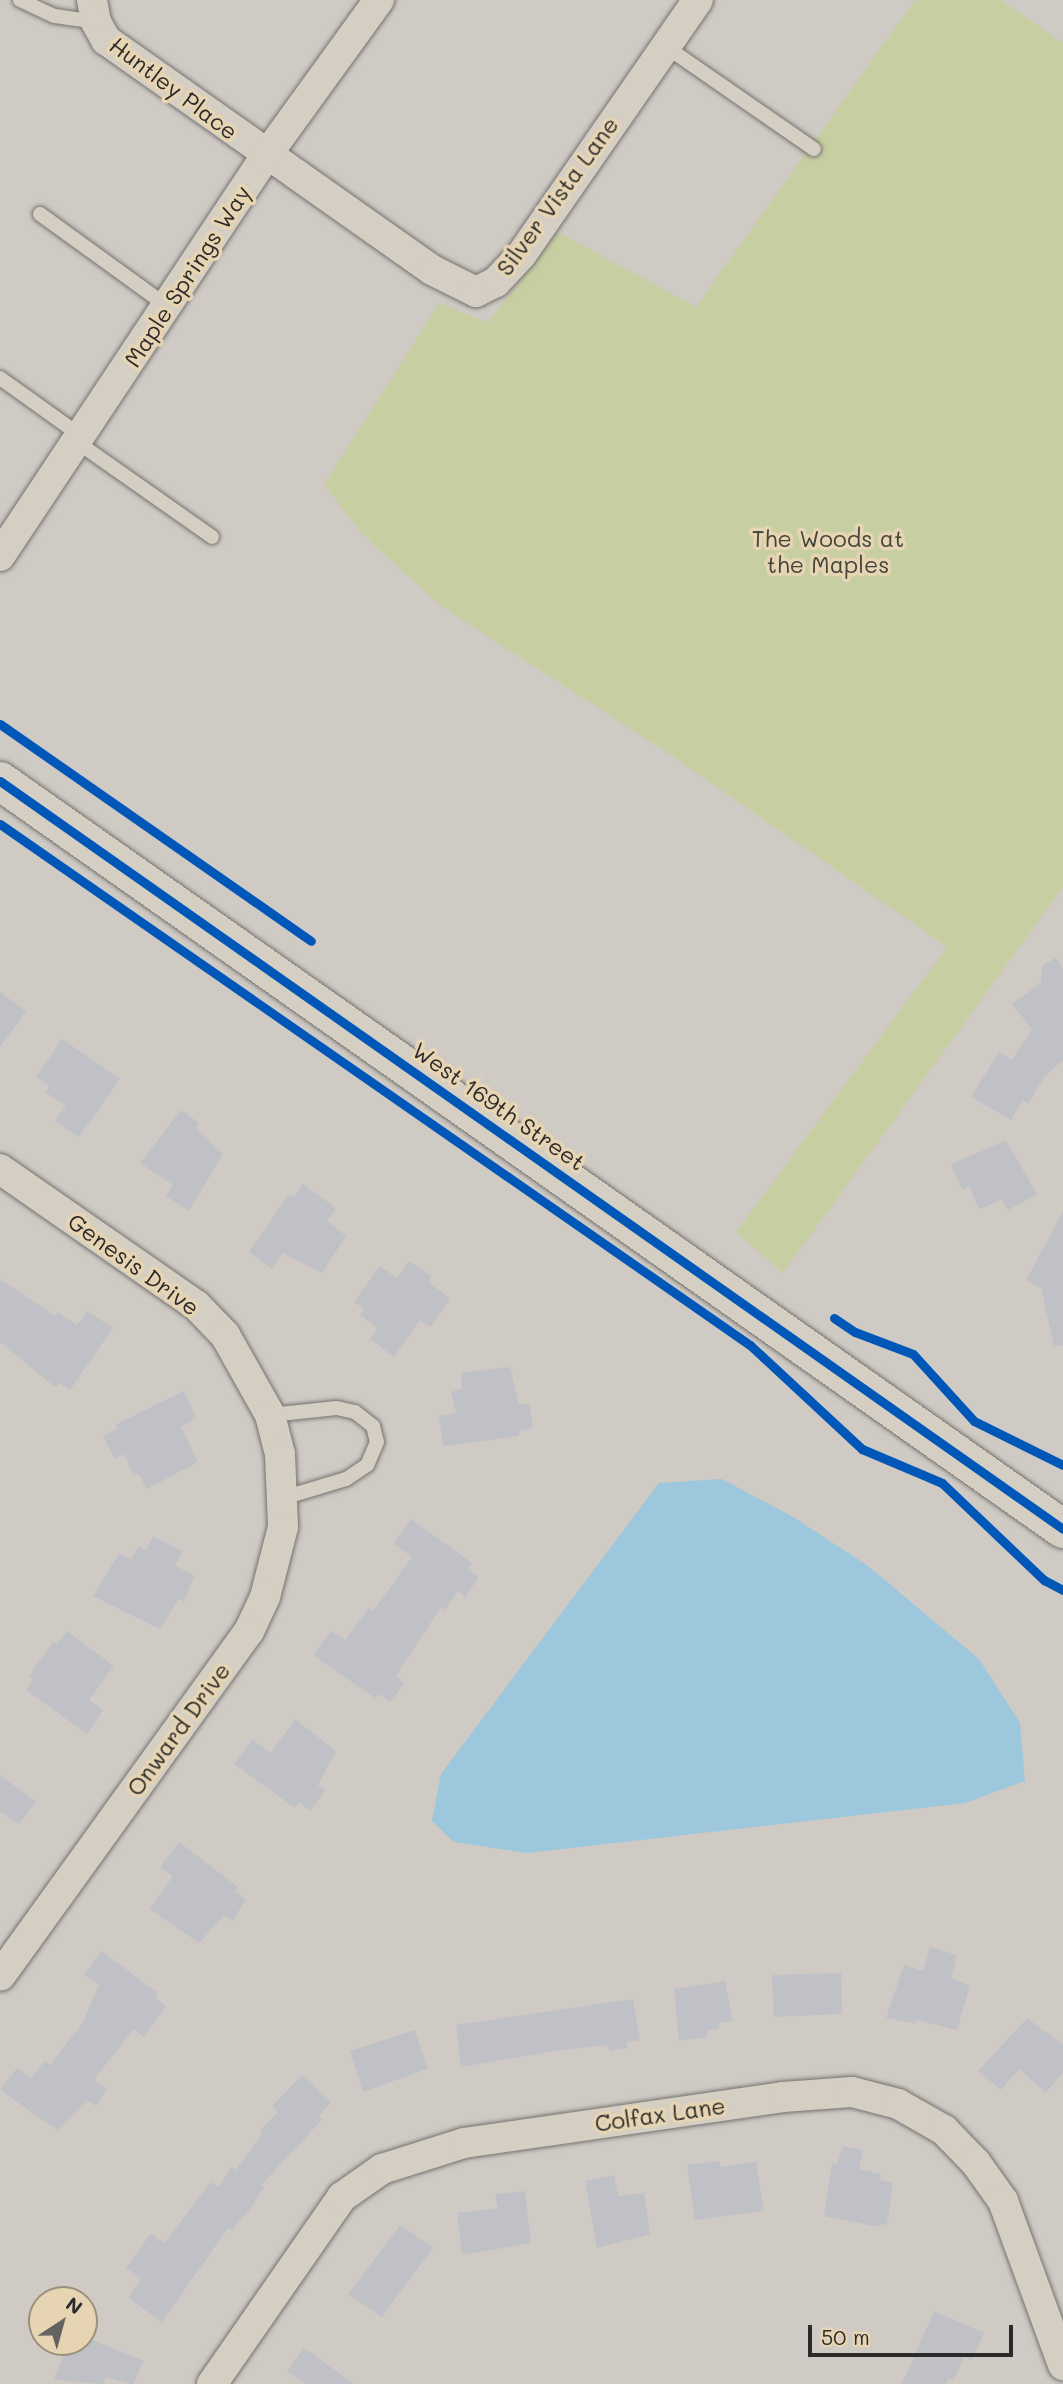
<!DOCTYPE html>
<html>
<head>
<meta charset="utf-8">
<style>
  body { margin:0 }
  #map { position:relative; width:1063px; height:2384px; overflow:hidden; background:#cfcac4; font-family:Mali,sans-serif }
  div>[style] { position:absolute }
  .green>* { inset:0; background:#c7cea2 }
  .water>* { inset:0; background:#9dc7dd }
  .building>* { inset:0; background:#c0c0c7 }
  .roads { filter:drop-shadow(0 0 2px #757370) drop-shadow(0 0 2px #757370) }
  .lane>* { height:14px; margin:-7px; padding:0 7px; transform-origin:7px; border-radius:7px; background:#d4cec3 }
  .street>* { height:30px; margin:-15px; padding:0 15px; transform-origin:15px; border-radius:15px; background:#d4cec3 }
  .secondary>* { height:38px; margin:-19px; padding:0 19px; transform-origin:19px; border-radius:19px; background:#d4cec3 }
  .cycleway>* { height:9px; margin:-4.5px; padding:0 4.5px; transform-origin:4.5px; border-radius:4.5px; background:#0057b8 }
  span { translate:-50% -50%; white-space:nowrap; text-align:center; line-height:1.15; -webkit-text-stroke:7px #e6d4b2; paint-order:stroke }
  .street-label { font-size:23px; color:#2b2b2b }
  .park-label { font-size:23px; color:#414439 }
  .north { position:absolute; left:28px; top:2286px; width:70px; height:70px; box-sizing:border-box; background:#e6d4b2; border:2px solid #9b907c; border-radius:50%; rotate:36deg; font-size:19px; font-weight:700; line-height:28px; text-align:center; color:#2b2b2b }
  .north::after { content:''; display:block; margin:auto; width:24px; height:32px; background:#646361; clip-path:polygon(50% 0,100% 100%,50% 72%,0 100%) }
  .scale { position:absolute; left:808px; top:2325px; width:205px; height:32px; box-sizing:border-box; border:4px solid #2b2b2b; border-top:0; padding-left:9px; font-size:21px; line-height:24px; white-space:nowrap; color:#2b2b2b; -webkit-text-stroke:5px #e6d4b2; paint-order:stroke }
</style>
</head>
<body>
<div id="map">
  <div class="green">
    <div style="clip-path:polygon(915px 0,1001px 0,1063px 43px,1063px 887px,783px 1273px,736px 1232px,947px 947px,668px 753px,441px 606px,363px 535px,324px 485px,439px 303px,488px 322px,558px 232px,696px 307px)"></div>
  </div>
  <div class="water">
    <div style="clip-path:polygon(722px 1479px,795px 1518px,868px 1566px,979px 1659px,1020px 1723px,1025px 1781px,965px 1803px,527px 1853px,454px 1842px,432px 1821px,441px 1774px,659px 1483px)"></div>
  </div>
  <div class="building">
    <div style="clip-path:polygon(1055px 958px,1063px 969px,1063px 1060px,1044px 1077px,1028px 1104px,1023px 1100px,1011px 1120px,971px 1097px,999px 1052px,1012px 1060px,1032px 1029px,1012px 1004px,1041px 983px,1042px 966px)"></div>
    <div style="clip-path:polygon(0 992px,26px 1011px,0 1047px)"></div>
    <div style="clip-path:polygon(62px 1039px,120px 1079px,79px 1137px,55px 1121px,66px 1106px,45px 1092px,49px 1086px,36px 1077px)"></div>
    <div style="clip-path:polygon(181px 1110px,199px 1123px,196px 1129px,223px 1154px,189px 1211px,166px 1196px,173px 1185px,140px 1163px)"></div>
    <div style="clip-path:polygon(1006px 1141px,1037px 1194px,1008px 1210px,1002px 1200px,979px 1209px,969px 1186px,962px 1190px,951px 1164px)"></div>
    <div style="clip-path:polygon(303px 1184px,336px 1208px,327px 1221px,346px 1236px,322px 1273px,283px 1253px,272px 1269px,249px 1252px,289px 1194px,294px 1197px)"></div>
    <div style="clip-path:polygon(1063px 1212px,1063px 1345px,1054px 1346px,1041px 1288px,1026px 1280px)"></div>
    <div style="clip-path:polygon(409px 1261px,432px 1277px,428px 1282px,450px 1298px,431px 1327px,420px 1320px,394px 1357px,370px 1339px,378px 1328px,360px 1315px,364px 1309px,354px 1302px,380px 1266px,397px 1278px)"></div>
    <div style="clip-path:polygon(0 1279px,55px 1316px,58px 1312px,77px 1325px,87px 1311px,113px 1328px,70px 1390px,59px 1383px,55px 1387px,0 1342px)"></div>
    <div style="clip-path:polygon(510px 1367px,519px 1405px,529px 1403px,533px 1428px,519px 1431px,519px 1436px,443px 1446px,439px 1416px,456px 1413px,451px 1392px,462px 1389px,461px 1373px)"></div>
    <div style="clip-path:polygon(184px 1391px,196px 1418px,181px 1427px,198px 1462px,147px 1489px,138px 1473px,134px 1476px,124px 1454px,115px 1459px,103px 1436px,117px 1429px,115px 1425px)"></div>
    <div style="clip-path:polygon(411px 1519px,472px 1563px,468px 1569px,479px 1577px,465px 1597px,458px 1591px,445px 1610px,441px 1607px,396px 1676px,404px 1683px,390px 1702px,378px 1694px,375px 1698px,313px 1655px,331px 1631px,345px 1640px,369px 1607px,373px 1611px,412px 1557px,394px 1544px)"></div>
    <div style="clip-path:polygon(153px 1536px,182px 1551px,175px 1565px,194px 1576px,184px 1601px,179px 1599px,160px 1629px,93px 1596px,119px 1553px,131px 1559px,139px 1546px,146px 1551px)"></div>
    <div style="clip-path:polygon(67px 1631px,114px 1666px,89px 1700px,103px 1710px,87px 1734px,26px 1690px,33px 1679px,29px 1676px,53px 1642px,57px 1644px)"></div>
    <div style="clip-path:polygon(295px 1719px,336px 1751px,318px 1785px,325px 1791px,310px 1811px,299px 1802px,295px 1808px,234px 1764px,252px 1739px,271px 1753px)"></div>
    <div style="clip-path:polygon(0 1775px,36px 1802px,19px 1824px,0 1811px)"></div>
    <div style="clip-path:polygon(179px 1842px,238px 1887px,235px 1891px,245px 1900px,233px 1921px,224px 1915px,199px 1943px,150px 1909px,173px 1876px,160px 1867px)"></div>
    <div style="clip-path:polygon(930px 1947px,957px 1955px,951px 1979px,970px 1985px,957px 2030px,917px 2020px,916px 2024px,886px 2018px,904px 1965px,923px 1971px)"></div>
    <div style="clip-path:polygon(102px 1951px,158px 1993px,155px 1998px,166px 2006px,144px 2037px,133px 2029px,94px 2080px,107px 2089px,96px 2106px,87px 2100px,57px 2130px,0 2090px,17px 2068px,31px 2078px,45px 2061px,50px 2065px,82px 2024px,99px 1985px,84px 1975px)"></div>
    <div style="clip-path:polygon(841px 1973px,842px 2014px,774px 2017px,772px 1975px)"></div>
    <div style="clip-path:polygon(725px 1981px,733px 2021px,719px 2023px,719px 2028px,707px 2031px,707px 2037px,679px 2041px,674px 1989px)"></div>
    <div style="clip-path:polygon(633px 1999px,640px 2040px,627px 2042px,627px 2048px,610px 2051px,608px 2045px,556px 2051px,461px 2067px,456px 2025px)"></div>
    <div style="clip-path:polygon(1027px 2018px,1063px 2045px,1063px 2072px,1046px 2093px,1019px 2069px,1001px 2090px,978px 2071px)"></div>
    <div style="clip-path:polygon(415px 2030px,427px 2069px,363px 2092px,350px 2051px)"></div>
    <div style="clip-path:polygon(302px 2075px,331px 2102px,319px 2116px,322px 2120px,261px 2185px,264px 2188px,249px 2210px,232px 2230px,228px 2228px,162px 2322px,128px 2298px,141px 2279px,126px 2268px,151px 2233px,164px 2243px,211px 2182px,218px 2187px,232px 2167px,236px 2170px,263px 2133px,260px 2130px,278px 2112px,272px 2106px)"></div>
    <div style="clip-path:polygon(843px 2146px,863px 2150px,859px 2169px,881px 2174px,880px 2180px,893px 2183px,887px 2224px,874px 2226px,824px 2216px,832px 2163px,837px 2164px)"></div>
    <div style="clip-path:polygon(720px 2161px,720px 2167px,756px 2162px,764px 2211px,695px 2220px,687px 2165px)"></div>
    <div style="clip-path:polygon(614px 2175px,618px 2196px,644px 2193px,650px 2234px,597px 2248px,585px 2181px)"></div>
    <div style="clip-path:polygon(525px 2191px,531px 2243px,462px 2255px,457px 2213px,498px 2208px,495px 2194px)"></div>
    <div style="clip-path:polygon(400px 2225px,433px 2248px,382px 2317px,348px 2294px)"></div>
    <div style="clip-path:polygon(934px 2311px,984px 2333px,972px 2360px,964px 2357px,954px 2380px,949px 2378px,946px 2384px,902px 2384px)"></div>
    <div style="clip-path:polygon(84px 2337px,144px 2361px,133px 2384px,106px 2377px,103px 2384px,54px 2380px,64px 2355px,74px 2342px,84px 2342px)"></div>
    <div style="clip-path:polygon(304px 2348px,354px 2384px,306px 2384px,287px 2371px)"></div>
  </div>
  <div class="roads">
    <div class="lane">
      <div style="left:20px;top:0;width:38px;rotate:25deg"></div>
      <div style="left:55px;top:16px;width:41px;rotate:8.3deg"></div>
      <div style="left:665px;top:46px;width:181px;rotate:34.7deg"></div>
      <div style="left:40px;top:214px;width:157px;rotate:35.9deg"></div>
      <div style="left:0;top:378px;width:100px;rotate:35.6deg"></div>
      <div style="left:77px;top:442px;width:165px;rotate:35.1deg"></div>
      <div style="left:270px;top:1415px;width:67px;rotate:-6deg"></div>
      <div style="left:337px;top:1408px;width:18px;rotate:13deg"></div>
      <div style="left:355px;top:1412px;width:23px;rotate:38deg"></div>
      <div style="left:373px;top:1426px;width:16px;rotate:76deg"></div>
      <div style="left:377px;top:1442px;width:25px;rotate:113deg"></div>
      <div style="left:367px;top:1465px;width:25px;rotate:146deg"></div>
      <div style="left:346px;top:1479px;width:66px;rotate:163.2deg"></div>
    </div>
    <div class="street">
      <div style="left:92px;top:0;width:22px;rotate:80deg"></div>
      <div style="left:96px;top:22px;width:21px;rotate:61deg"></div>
      <div style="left:106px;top:40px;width:399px;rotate:35.2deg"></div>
      <div style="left:432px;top:270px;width:49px;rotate:26.6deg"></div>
      <div style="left:476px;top:292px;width:22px;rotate:-27deg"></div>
      <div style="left:496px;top:282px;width:38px;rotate:-47deg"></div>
      <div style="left:522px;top:254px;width:309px;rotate:-55.3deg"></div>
      <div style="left:0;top:556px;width:480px;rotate:-56.4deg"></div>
      <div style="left:266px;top:156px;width:193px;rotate:-54.1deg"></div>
      <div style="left:0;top:1169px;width:239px;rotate:34.8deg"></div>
      <div style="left:196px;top:1305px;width:42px;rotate:46deg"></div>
      <div style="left:225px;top:1335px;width:92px;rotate:60.6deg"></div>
      <div style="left:270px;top:1415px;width:40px;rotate:75.6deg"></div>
      <div style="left:280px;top:1454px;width:73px;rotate:87.6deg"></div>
      <div style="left:283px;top:1527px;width:72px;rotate:104.4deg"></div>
      <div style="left:265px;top:1597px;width:38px;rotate:115deg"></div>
      <div style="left:249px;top:1631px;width:425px;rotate:125.8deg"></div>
      <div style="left:212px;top:2384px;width:228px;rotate:-55.2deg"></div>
      <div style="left:342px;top:2197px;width:49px;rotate:-35deg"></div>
      <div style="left:382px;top:2169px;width:86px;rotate:-17.6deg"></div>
      <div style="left:464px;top:2143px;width:322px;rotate:-8.2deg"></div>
      <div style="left:783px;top:2097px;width:69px;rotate:-4.1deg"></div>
      <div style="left:852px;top:2092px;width:48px;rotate:14.6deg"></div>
      <div style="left:898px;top:2104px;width:53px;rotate:29.5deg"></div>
      <div style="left:944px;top:2130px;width:46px;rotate:45.9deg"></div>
      <div style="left:976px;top:2163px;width:47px;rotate:54.6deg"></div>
      <div style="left:1003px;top:2201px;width:175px;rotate:69.9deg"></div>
    </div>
    <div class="secondary">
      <div style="left:0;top:781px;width:1300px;rotate:35.13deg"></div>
    </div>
  </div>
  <div class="cycleway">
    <div style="left:0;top:724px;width:379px;rotate:34.9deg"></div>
    <div style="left:0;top:781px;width:1300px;rotate:35.13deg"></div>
    <div style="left:0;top:824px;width:913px;rotate:34.79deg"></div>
    <div style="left:750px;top:1345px;width:153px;rotate:42.9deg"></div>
    <div style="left:862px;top:1449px;width:87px;rotate:23deg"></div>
    <div style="left:942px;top:1483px;width:141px;rotate:43.6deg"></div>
    <div style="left:1044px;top:1580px;width:21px;rotate:28deg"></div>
    <div style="left:834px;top:1318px;width:25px;rotate:34deg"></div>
    <div style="left:855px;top:1332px;width:62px;rotate:20.8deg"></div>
    <div style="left:913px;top:1354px;width:91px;rotate:47.7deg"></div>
    <div style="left:974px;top:1421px;width:99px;rotate:26.3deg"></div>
  </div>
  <div class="street-label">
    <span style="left:174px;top:88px;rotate:37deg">Huntley Place</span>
    <span style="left:557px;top:196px;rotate:-54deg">Silver Vista Lane</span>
    <span style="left:187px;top:276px;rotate:-57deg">Maple Springs Way</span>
    <span style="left:499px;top:1106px;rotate:35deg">West 169th Street</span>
    <span style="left:134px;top:1264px;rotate:36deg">Genesis Drive</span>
    <span style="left:178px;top:1729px;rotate:-54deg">Onward Drive</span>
    <span style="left:660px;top:2114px;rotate:-8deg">Colfax Lane</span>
  </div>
  <div class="park-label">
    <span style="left:828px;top:551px">The Woods at<br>the Maples</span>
  </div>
  <div class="north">N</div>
  <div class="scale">50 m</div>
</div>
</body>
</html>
